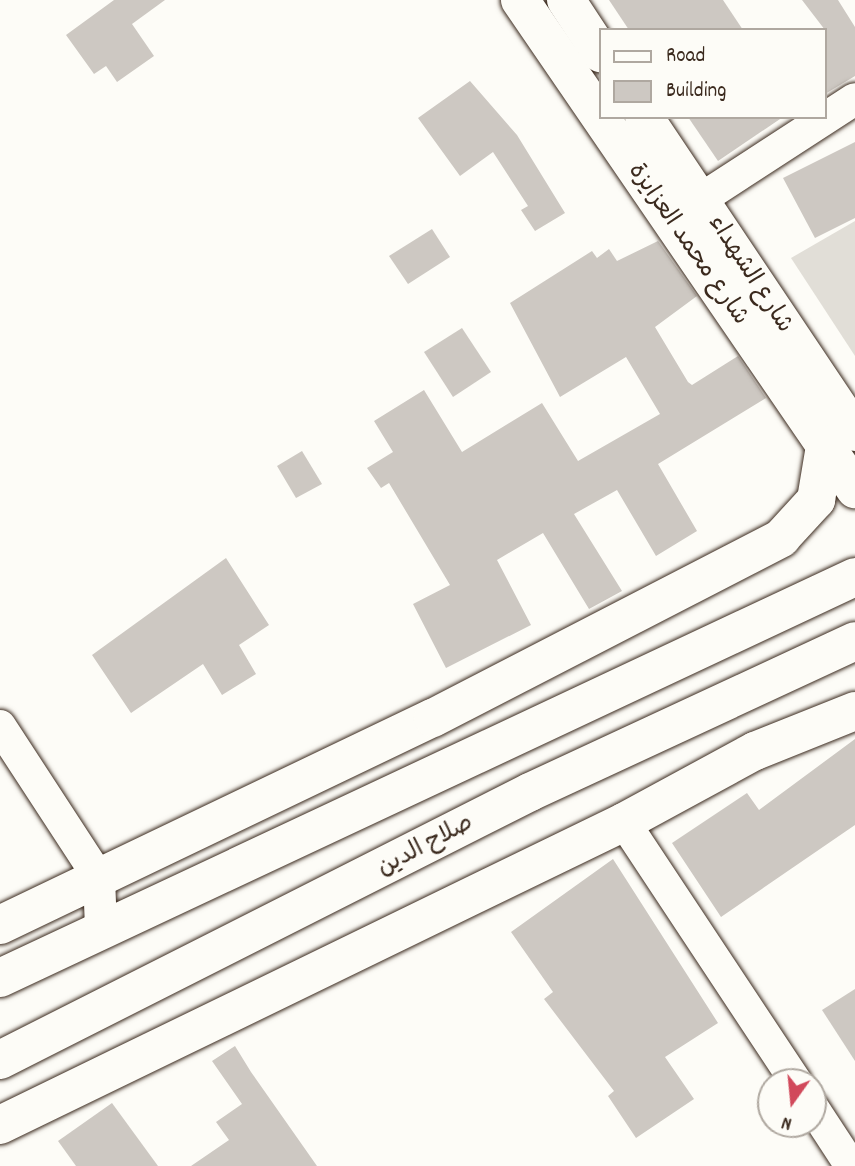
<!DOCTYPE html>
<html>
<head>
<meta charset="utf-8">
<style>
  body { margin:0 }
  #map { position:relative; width:855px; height:1166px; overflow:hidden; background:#fdfcf7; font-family:Dekko,"Playpen Sans Arabic",sans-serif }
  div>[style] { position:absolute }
  .green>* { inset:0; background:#e1ded7 }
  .building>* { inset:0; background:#cdc8c2 }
  .roads { filter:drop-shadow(0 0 2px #3b2a1e) drop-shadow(0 0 2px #3b2a1e) }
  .minor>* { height:32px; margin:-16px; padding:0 16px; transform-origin:16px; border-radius:16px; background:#fdfcf7 }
  .secondary>* { height:38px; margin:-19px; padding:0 19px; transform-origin:19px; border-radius:19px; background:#fdfcf7 }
  .trunk>* { height:38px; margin:-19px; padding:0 19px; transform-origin:19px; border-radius:19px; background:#fdfcf7 }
  span { translate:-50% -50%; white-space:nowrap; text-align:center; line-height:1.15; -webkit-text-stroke:5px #fdfcf7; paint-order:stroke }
  .street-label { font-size:24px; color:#3b2a1e }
  .legend { position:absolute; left:599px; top:28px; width:228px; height:91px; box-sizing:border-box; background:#fdfcf7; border:2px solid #afa8a0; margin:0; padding:9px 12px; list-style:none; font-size:21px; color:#3b2a1e }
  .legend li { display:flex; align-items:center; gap:14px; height:35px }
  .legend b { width:35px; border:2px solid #afa8a0 }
  .north { position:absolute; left:757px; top:1068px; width:70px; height:70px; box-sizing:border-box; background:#fdfcf7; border:2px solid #afa8a0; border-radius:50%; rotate:195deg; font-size:19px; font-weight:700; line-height:28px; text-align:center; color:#3b2a1e }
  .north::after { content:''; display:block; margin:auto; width:24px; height:32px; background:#d1495b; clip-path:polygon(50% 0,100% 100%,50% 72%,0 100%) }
</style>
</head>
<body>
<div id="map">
  <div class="green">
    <div style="clip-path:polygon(855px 221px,855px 356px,791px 258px)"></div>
  </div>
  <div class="building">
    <div style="clip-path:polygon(114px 0,165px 0,132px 24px,154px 56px,117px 82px,106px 66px,94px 74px,66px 35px)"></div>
    <div style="clip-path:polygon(609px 0,723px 0,743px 30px,629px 30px)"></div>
    <div style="clip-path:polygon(802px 0,838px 0,855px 27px,855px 76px,825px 94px,825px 30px)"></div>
    <div style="clip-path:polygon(470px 81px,517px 135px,565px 213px,535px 231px,521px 210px,528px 206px,493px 152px,460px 176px,418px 118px)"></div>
    <div style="clip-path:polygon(688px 117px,783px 117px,718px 161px)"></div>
    <div style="clip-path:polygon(855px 142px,855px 218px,815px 238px,783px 178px)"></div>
    <div style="clip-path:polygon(432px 229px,450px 257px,408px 284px,389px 256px)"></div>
    <div style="clip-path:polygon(658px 241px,697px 296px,655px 327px,688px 382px,692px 385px,738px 356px,766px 398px,658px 464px,697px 531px,656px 556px,617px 490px,574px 514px,622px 591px,589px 609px,543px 533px,497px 560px,531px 625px,446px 668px,413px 604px,450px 585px,389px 483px,381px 488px,367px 468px,393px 452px,374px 421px,424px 390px,462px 452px,542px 403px,578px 461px,660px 414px,626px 357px,560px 397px,510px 303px,592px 251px,597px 258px,609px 249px,617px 261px)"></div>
    <div style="clip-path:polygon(462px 328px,491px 372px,453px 397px,424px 352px)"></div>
    <div style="clip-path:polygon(302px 451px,322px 484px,296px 498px,277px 466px)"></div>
    <div style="clip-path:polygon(226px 558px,269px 625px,239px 645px,256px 674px,222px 695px,203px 664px,131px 713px,92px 655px)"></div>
    <div style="clip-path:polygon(855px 739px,855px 825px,721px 917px,672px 843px,747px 793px,759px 810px)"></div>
    <div style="clip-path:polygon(613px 859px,718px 1023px,665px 1057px,694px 1099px,636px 1138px,608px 1096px,614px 1091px,544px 999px,553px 992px,511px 932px)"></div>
    <div style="clip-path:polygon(855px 989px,855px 1061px,822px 1010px)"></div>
    <div style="clip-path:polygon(235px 1046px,251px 1072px,317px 1166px,191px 1166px,229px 1140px,216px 1122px,242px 1104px,212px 1061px)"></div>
    <div style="clip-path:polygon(112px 1103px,158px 1166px,76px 1166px,58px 1141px)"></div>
  </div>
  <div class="roads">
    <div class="minor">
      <div style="left:681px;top:212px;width:207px;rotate:-33deg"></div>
      <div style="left:0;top:726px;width:181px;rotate:56.9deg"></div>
      <div style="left:99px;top:878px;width:50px;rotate:87.7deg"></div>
      <div style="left:624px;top:822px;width:312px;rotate:56.5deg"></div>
      <div style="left:813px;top:1108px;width:69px;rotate:56.8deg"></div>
    </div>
    <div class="secondary">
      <div style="left:520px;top:0;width:593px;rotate:55.59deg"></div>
      <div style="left:566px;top:0;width:64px;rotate:56.6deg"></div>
      <div style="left:644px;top:117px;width:379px;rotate:56.2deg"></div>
      <div style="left:0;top:925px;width:480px;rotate:-25.6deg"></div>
      <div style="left:433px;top:718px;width:392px;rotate:-27.3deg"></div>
      <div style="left:781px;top:538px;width:52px;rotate:-47.4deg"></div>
      <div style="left:816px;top:500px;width:55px;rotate:-80.5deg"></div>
      <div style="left:0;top:1125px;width:694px;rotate:-25.9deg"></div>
      <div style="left:624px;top:822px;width:149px;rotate:-28.5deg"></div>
      <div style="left:755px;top:751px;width:108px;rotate:-21.8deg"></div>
    </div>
    <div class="trunk">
      <div style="left:0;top:978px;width:944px;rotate:-25.13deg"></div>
      <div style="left:0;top:1060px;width:594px;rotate:-26.82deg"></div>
      <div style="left:530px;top:792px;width:358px;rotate:-24.9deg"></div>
    </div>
  </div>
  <div class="street-label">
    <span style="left:687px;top:245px;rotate:55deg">شارع محمد العزايزة</span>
    <span style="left:749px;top:275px;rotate:57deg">شارع الشهداء</span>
    <span style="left:426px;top:847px;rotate:-28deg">صلاح الدين</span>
  </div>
  <ul class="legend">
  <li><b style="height:9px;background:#fdfcf7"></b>Road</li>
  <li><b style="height:19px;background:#cdc8c2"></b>Building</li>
  </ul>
  <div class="north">N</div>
</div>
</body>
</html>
